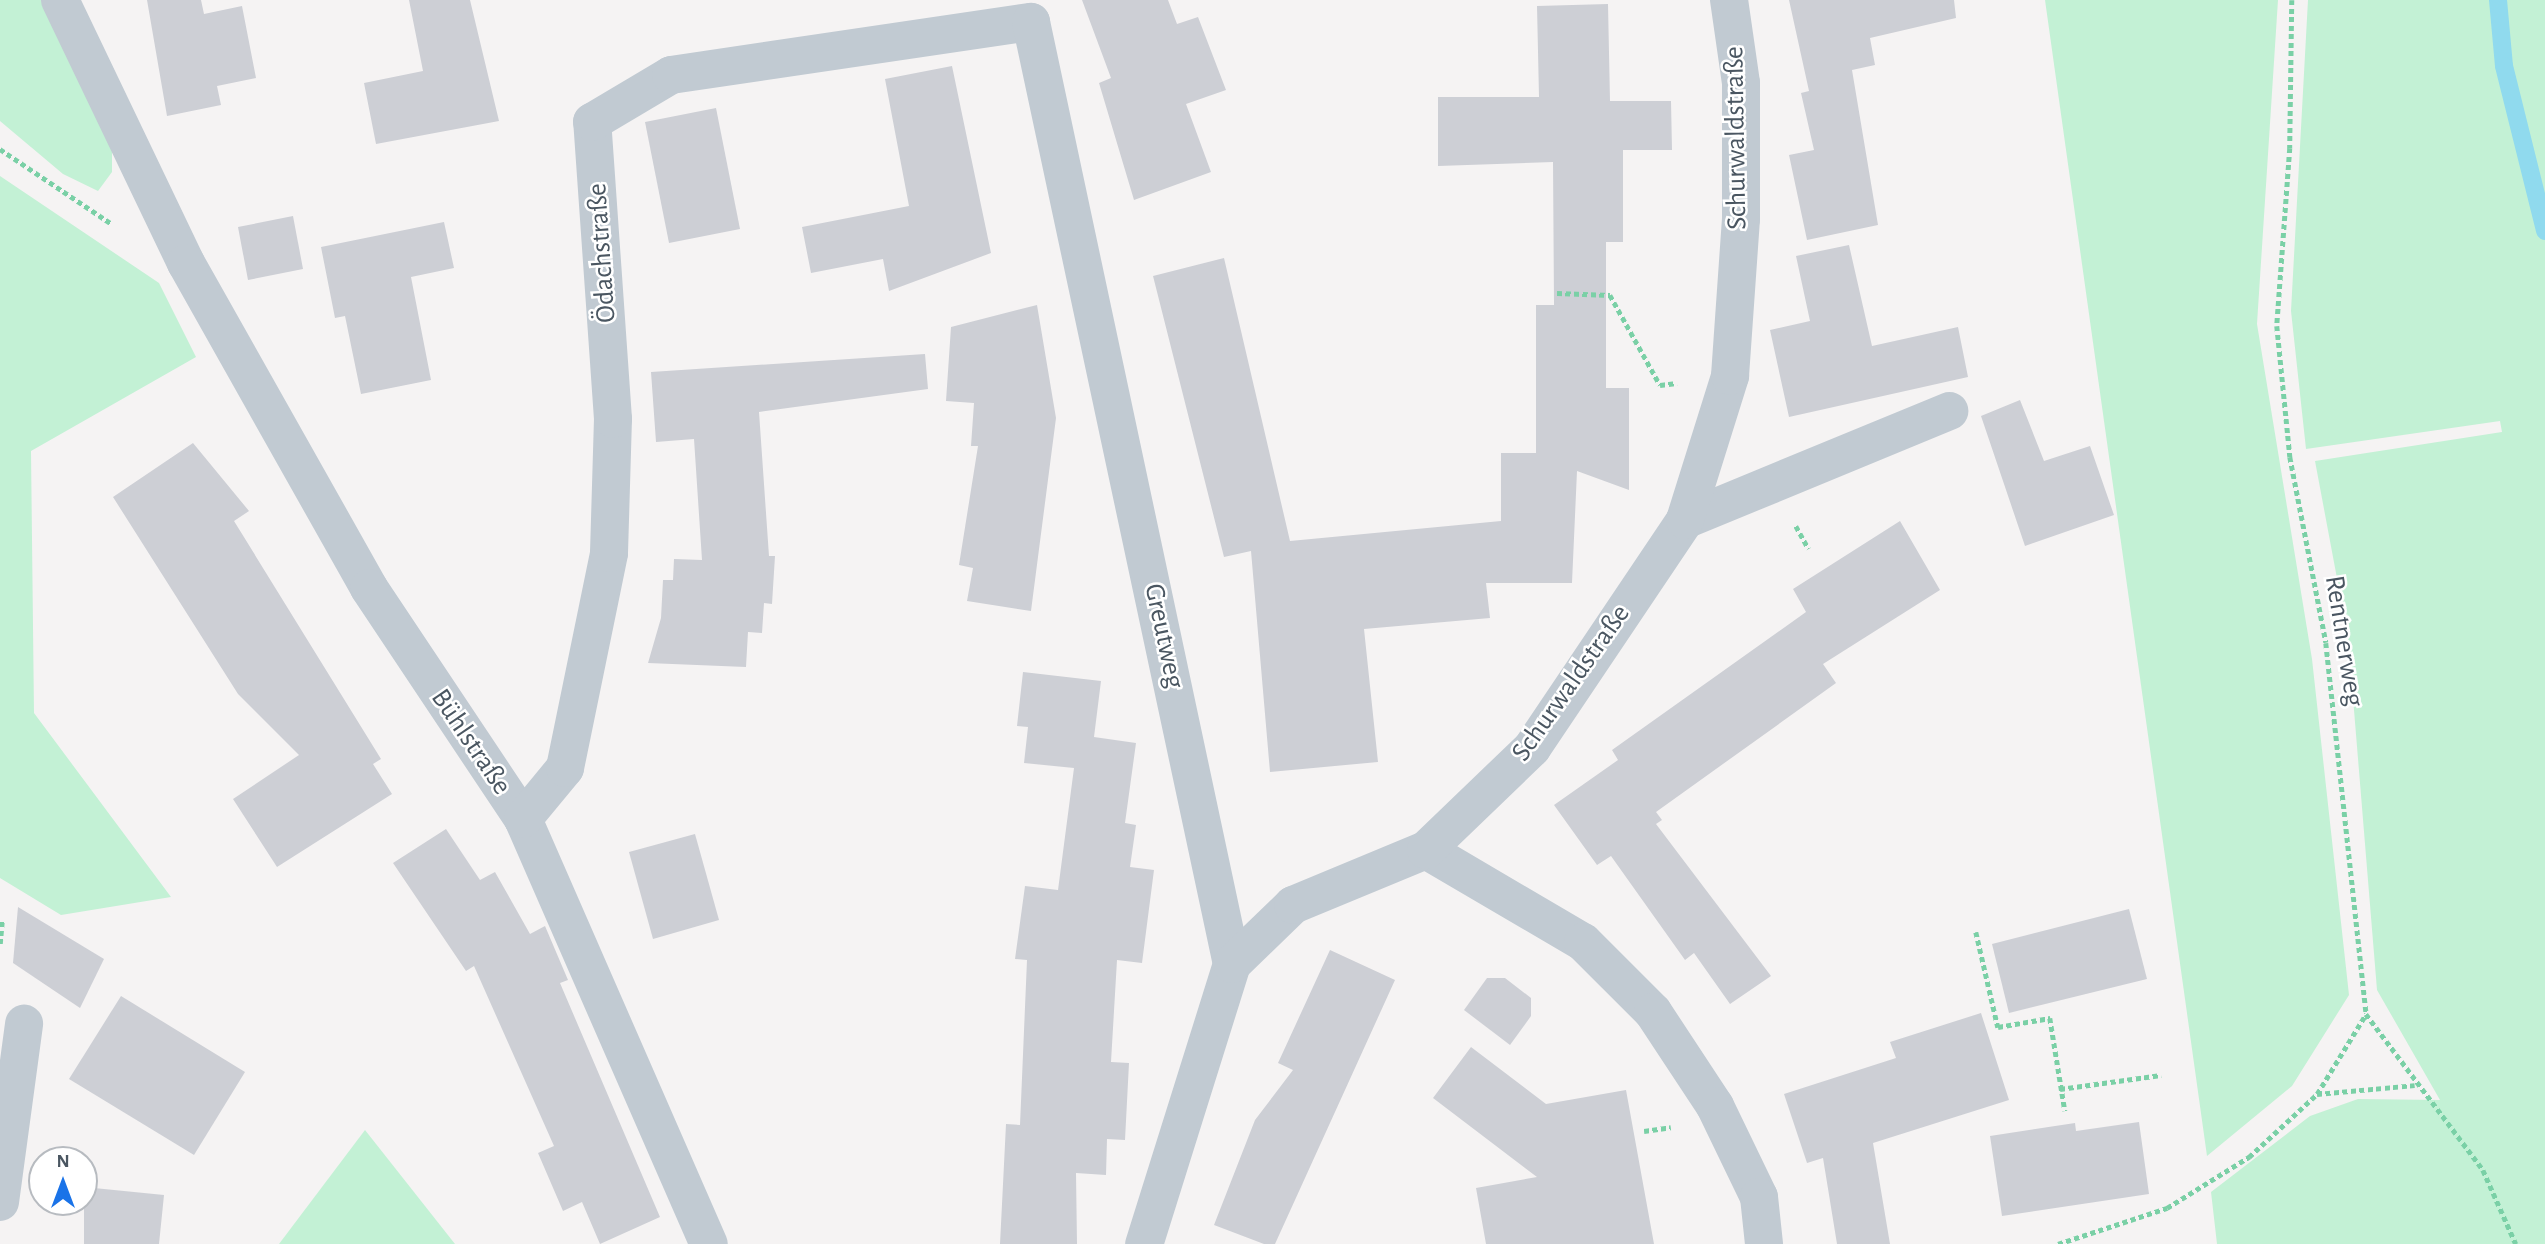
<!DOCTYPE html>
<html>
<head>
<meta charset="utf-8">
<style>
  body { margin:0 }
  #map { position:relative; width:2545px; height:1244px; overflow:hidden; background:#f5f3f3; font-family:"Alegreya Sans",sans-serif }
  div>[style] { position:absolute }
  .green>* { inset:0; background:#c3f1d5 }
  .stream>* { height:18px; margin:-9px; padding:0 9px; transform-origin:9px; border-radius:9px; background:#90daee }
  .building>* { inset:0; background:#cdcfd5 }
  .path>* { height:4.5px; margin-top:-2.25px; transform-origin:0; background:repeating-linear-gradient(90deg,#7ad0a6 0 5px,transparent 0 8.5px) }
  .street>* { height:38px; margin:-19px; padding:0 19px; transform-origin:19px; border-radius:19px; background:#c1cad2 }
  span { translate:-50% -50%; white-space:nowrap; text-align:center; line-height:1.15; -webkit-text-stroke:5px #fff; paint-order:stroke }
  .street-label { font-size:28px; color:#4a5661 }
  .north { position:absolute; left:28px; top:1146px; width:70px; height:70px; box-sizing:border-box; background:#fff; border:2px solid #b7bbc0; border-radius:50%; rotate:0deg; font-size:19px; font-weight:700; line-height:28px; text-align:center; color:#4a5661 }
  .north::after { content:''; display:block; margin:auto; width:24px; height:32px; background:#1a73e8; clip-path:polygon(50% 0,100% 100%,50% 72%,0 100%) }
</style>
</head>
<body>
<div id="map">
  <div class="green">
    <div style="clip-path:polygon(0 0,41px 0,50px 15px,112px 142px,112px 172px,98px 191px,63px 174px,0 121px)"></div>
    <div style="clip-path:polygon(2045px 0,2278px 0,2257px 324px,2312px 659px,2349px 995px,2292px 1086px,2207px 1156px)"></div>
    <div style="clip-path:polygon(2308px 0,2545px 0,2545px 1244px,2217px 1244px,2211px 1192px,2310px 1116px,2358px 1099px,2440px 1100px,2377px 990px,2348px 637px,2315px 461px,2502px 432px,2500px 421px,2306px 449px,2291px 311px)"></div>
    <div style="clip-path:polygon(0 176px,159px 283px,196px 357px,31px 451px,34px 713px,171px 897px,61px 915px,0 878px)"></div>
    <div style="clip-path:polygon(365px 1130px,455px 1244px,279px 1244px)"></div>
  </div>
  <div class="stream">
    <div style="left:2498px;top:0;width:66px;rotate:84.8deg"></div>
    <div style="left:2504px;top:66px;width:170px;rotate:76deg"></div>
  </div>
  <div class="building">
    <div style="clip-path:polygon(147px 0,201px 0,204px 14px,242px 6px,256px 78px,217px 86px,221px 105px,167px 116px)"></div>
    <div style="clip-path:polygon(409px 0,470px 0,499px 121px,376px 144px,364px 83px,423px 71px)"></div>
    <div style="clip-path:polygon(1082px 0,1168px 0,1177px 24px,1198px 17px,1226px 90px,1186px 104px,1211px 172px,1134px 200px,1099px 83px,1111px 78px)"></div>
    <div style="clip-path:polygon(1789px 0,1954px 0,1956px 18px,1870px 38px,1875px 65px,1852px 70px,1878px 225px,1807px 240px,1789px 155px,1814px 150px,1801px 93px,1809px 91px)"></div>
    <div style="clip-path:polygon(1608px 4px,1610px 101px,1671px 101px,1672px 150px,1623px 150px,1623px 242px,1606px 242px,1606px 388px,1629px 388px,1629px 490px,1577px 471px,1572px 583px,1486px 583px,1490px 618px,1364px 629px,1378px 762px,1270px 772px,1251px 551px,1224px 557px,1153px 276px,1224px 258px,1290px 541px,1501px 521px,1501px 453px,1536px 453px,1536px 305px,1554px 305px,1553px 162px,1438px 166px,1438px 97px,1539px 97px,1537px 6px)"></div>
    <div style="clip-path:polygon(952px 66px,991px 253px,889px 291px,883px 259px,811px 273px,802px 227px,909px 206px,885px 79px)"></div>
    <div style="clip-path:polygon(716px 108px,740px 229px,669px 243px,645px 122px)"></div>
    <div style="clip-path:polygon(293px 216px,303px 269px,248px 280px,238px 227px)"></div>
    <div style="clip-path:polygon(444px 222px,454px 268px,411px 277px,431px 380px,361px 394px,345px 316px,335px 318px,321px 247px)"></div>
    <div style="clip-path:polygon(1849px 245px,1872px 346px,1958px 327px,1968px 377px,1789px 417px,1770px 330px,1810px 321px,1796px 256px)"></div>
    <div style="clip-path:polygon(1037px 305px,1056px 418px,1031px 611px,967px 601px,973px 568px,959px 565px,978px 446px,971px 446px,974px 403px,946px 401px,951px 327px)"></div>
    <div style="clip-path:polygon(925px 354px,928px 389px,759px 412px,769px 556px,775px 556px,772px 604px,764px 603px,762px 633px,748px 632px,746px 667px,648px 663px,661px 618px,663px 580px,673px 580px,674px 559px,702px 560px,694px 439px,656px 442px,651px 372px)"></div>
    <div style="clip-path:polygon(2020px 400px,2044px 461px,2090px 446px,2114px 515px,2025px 546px,1981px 416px)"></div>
    <div style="clip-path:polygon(193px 443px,249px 511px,234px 521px,381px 759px,373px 764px,392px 794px,277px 867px,233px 799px,299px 755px,238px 694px,113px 497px)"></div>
    <div style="clip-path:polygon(1900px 521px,1940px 590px,1823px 664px,1836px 683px,1656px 812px,1662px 820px,1656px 824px,1771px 976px,1730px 1004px,1694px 953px,1685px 960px,1611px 856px,1597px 865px,1554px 805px,1618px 760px,1612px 750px,1806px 612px,1793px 589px)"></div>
    <div style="clip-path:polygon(1023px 672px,1101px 681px,1094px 737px,1136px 743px,1125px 823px,1136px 825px,1130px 867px,1154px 870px,1142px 963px,1117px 960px,1111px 1062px,1129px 1063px,1125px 1140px,1107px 1139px,1106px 1175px,1076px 1173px,1077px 1244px,1000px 1244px,1006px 1124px,1020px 1125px,1027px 960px,1015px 959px,1025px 886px,1058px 890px,1074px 768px,1024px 763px,1028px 727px,1017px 726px)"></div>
    <div style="clip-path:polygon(446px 829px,480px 880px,495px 872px,530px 934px,545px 926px,568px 980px,560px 983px,660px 1217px,600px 1244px,582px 1202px,563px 1211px,538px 1153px,554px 1146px,474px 966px,466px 971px,393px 863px)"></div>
    <div style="clip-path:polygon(695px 834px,719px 920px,653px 939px,629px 852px)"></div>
    <div style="clip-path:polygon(18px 907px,104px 959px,80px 1008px,13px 963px)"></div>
    <div style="clip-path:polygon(2129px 909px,2147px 979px,2009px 1013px,1992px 944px)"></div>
    <div style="clip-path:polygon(1330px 950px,1395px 980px,1275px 1244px,1264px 1244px,1214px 1225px,1255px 1120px,1293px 1070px,1278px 1063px)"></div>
    <div style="clip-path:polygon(1487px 978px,1505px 978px,1531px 998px,1531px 1016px,1510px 1045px,1464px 1010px)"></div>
    <div style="clip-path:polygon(121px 996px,245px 1072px,194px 1155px,69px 1079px)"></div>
    <div style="clip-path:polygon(1981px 1013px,2009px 1100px,1873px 1143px,1890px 1244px,1837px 1244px,1823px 1158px,1807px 1163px,1784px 1094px,1896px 1058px,1890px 1042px)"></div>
    <div style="clip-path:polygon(1471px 1047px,1546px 1104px,1626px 1090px,1654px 1244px,1486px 1244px,1476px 1188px,1537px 1177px,1433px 1098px)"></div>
    <div style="clip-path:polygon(2139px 1122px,2149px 1194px,2002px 1216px,1990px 1136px,2075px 1123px,2076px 1131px)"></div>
    <div style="clip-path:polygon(84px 1187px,164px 1195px,159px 1244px,84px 1244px)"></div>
  </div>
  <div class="path">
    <div style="left:2292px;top:0;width:148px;rotate:90.8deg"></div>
    <div style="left:2290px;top:148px;width:178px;rotate:94.2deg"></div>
    <div style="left:2277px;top:326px;width:132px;rotate:84.3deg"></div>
    <div style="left:2290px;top:457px;width:189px;rotate:79deg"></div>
    <div style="left:2326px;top:643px;width:373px;rotate:83.8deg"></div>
    <div style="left:2366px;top:1014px;width:195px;rotate:53.1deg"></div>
    <div style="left:2483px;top:1170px;width:81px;rotate:66deg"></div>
    <div style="left:0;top:149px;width:135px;rotate:33.8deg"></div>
    <div style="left:1557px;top:293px;width:53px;rotate:2.2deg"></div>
    <div style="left:1610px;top:295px;width:103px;rotate:60.9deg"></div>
    <div style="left:1660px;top:385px;width:17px;rotate:-7deg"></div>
    <div style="left:1796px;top:526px;width:26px;rotate:61deg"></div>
    <div style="left:1976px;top:932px;width:98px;rotate:77deg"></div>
    <div style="left:1998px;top:1027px;width:53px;rotate:-9.8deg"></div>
    <div style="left:2050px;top:1018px;width:94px;rotate:80.8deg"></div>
    <div style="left:0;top:944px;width:23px;rotate:-85deg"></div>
    <div style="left:2060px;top:1089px;width:102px;rotate:-7.9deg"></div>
    <div style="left:2317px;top:1094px;width:98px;rotate:-5.2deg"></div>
    <div style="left:1644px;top:1131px;width:27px;rotate:-8deg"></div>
    <div style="left:2058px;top:1244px;width:115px;rotate:-18.3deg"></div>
    <div style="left:2167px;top:1208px;width:97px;rotate:-31.9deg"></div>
    <div style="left:2249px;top:1157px;width:93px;rotate:-42.8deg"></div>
    <div style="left:2317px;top:1094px;width:94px;rotate:-58.5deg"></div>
  </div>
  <div class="street">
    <div style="left:60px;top:0;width:292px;rotate:64.4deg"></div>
    <div style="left:186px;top:263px;width:373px;rotate:60.6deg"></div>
    <div style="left:369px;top:588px;width:278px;rotate:56.3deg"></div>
    <div style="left:523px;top:819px;width:464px;rotate:66.4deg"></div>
    <div style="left:1685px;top:520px;width:286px;rotate:-22.4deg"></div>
    <div style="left:523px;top:819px;width:66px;rotate:-50.5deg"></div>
    <div style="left:565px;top:768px;width:219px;rotate:-78.4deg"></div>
    <div style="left:609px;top:553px;width:134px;rotate:-88.3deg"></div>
    <div style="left:613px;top:419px;width:298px;rotate:-94deg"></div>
    <div style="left:592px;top:122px;width:92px;rotate:-30.7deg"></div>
    <div style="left:671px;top:75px;width:364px;rotate:-8.4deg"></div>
    <div style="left:1031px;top:22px;width:963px;rotate:77.96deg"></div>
    <div style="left:1232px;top:964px;width:294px;rotate:107.4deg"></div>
    <div style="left:1426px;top:850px;width:182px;rotate:30.4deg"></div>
    <div style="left:1583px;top:942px;width:99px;rotate:45deg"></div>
    <div style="left:1653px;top:1012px;width:113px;rotate:56.6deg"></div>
    <div style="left:1715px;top:1106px;width:101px;rotate:64.2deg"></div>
    <div style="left:1759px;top:1197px;width:47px;rotate:83.9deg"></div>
    <div style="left:1232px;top:964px;width:85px;rotate:-44deg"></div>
    <div style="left:1293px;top:905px;width:144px;rotate:-22.5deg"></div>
    <div style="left:1426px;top:850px;width:147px;rotate:-43.9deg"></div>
    <div style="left:1532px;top:748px;width:275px;rotate:-56.1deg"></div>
    <div style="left:1685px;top:520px;width:151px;rotate:-72.6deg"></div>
    <div style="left:1730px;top:376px;width:157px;rotate:-86deg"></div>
    <div style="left:1741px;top:219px;width:136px;rotate:-90deg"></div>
    <div style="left:1741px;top:83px;width:84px;rotate:-98.2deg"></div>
    <div style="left:0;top:1202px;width:180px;rotate:-82.3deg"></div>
  </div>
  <div class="street-label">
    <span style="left:1736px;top:138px;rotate:-91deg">Schurwaldstraße</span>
    <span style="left:602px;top:253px;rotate:-94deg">Ödachstraße</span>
    <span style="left:1164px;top:636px;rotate:78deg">Greutweg</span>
    <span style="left:2344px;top:641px;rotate:81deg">Rentnerweg</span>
    <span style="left:1571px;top:683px;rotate:-55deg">Schurwaldstraße</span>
    <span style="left:471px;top:742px;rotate:56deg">Bühlstraße</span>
  </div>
  <div class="north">N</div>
</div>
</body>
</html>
